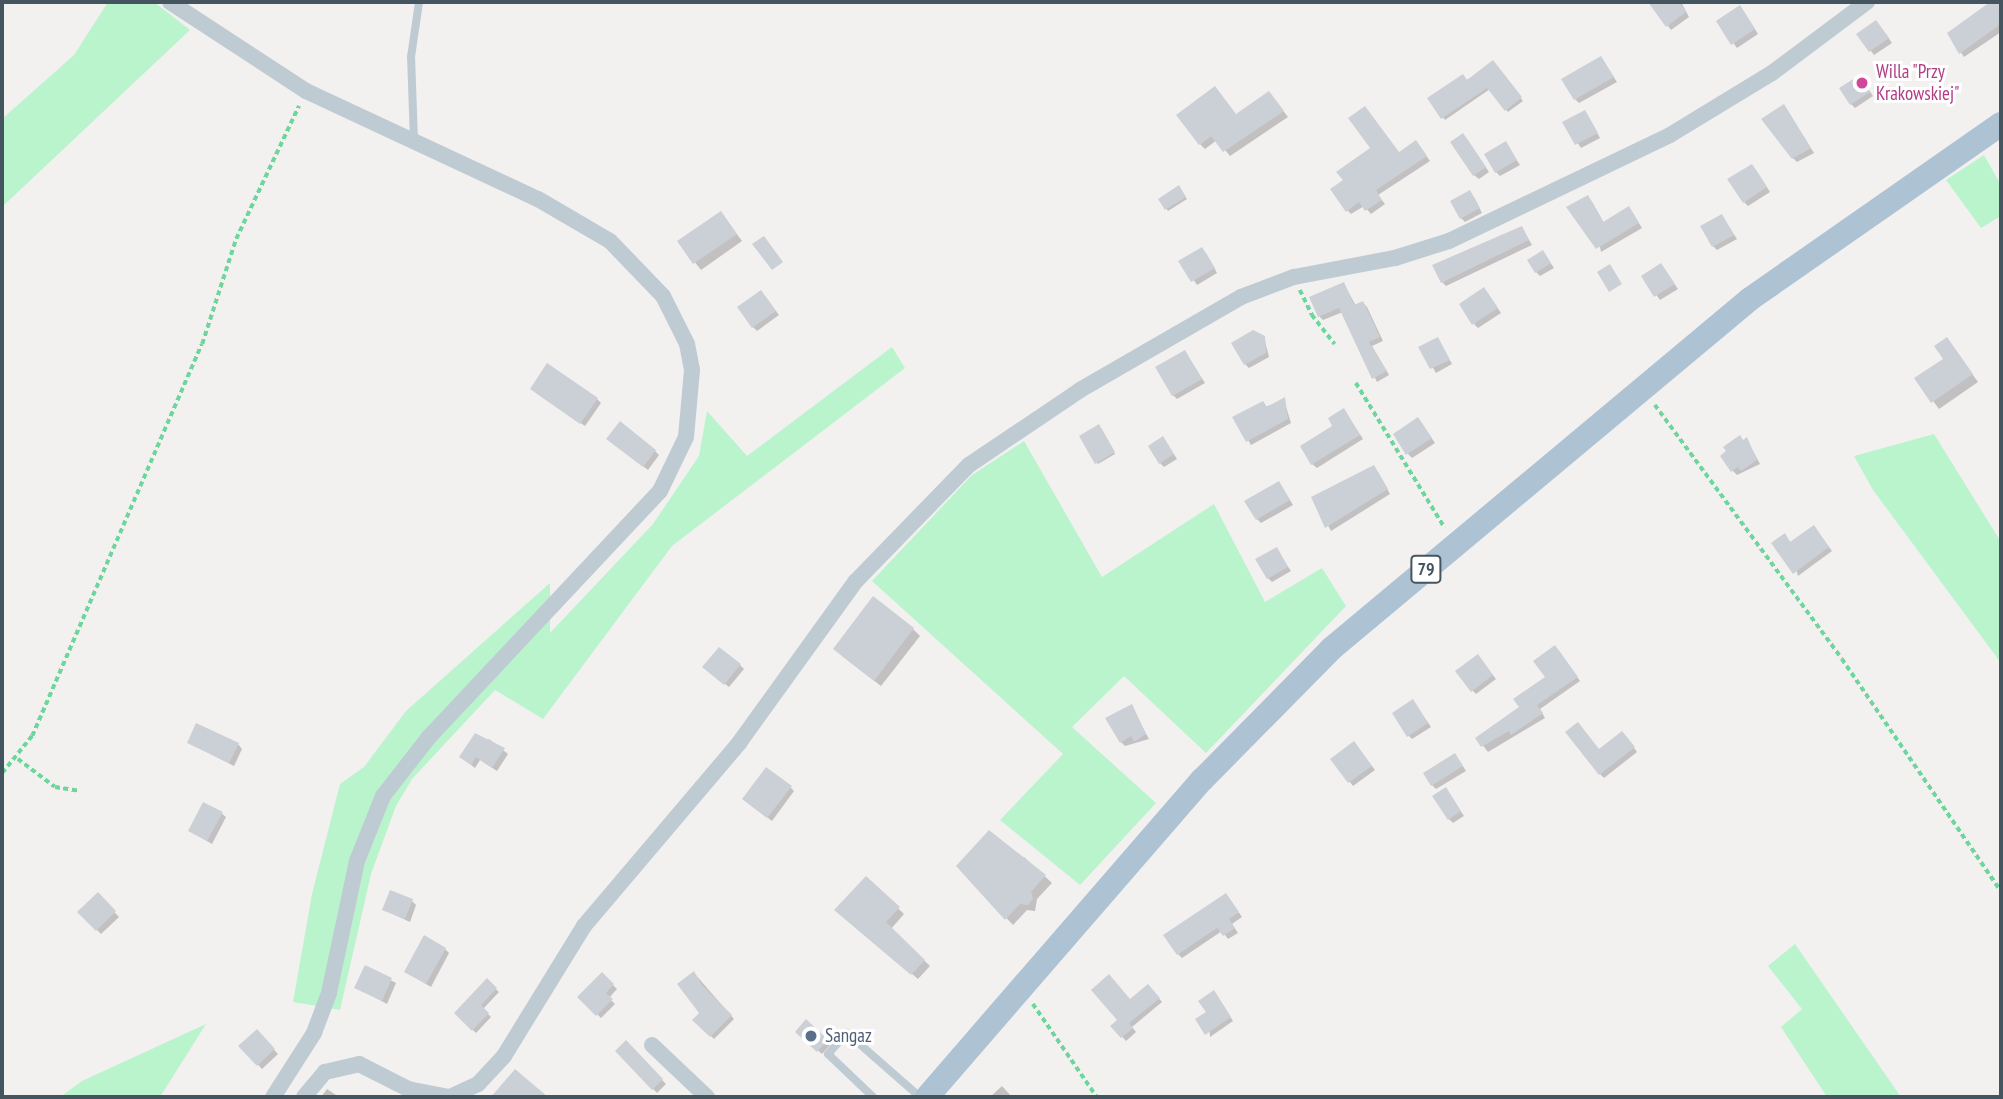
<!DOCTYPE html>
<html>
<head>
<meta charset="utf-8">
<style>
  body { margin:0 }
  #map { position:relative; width:2003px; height:1099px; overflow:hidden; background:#f3f0f0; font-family:"PT Sans Narrow",sans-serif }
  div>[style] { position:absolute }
  .green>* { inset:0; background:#baf4cd }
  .shadow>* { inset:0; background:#0003 }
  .building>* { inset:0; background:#cbd0d6 }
  .path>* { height:3.5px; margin-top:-1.75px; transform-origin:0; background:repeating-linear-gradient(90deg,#6ed69c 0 5px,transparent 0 8.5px) }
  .service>* { height:8px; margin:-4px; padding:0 4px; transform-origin:4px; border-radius:4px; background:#bfcbd3 }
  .minor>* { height:16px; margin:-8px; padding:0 8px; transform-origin:8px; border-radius:8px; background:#bfcbd3 }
  .primary>* { height:24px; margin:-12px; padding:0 12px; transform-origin:12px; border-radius:12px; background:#adc2d2 }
  .dots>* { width:19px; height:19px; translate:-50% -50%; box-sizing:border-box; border:4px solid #fff; border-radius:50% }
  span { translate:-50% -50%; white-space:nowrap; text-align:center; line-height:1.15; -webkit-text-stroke:6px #fff; paint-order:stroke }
  .shield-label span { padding:2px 5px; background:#fff; border:2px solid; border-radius:5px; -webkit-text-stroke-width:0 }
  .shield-label { font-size:18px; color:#455560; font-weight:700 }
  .hotel-label { font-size:19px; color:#b23c85 }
  .left { translate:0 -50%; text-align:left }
  .service-label { font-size:19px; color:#4e5e75 }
  .frame { position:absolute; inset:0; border:4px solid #455560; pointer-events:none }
</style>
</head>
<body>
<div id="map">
  <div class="green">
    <div style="clip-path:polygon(108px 2px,154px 2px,190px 30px,2px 207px,2px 119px,74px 55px)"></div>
    <div style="clip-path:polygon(1984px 155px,2001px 185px,2001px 216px,1981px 228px,1946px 180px)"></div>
    <div style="clip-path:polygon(892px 347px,905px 368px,672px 546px,543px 719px,495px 690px,412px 779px,396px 806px,371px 874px,340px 1010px,293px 1002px,312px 894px,340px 784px,364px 767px,406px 711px,550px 583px,550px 633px,653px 524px,699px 456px,707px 411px,747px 456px)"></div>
    <div style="clip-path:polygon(1934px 434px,2001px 542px,2001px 663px,1873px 490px,1854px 456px)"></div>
    <div style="clip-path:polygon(1024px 441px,1102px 577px,1214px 504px,1265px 602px,1322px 568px,1346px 606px,1206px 753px,1124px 676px,1072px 727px,1156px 803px,1080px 885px,1000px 820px,1063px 754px,872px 581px,972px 475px)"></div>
    <div style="clip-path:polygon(1795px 944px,1901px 1097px,1827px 1097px,1781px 1027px,1802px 1009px,1768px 966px)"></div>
    <div style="clip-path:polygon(206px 1024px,160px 1097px,60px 1097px,82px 1081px)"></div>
  </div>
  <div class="shadow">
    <div style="clip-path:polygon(1650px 2px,1681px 2px,1689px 17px,1671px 30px)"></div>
    <div style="clip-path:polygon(1995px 2px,2001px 2px,2001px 32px,1964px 57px,1949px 34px)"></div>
    <div style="clip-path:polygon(1744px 12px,1758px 34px,1737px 48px,1718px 21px)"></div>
    <div style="clip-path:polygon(1880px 26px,1892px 43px,1874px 55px,1858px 34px)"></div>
    <div style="clip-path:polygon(1601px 58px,1617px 82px,1579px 103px,1575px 99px)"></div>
    <div style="clip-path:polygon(1495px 65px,1523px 101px,1508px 112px,1490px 89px,1445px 120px,1430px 99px)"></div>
    <div style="clip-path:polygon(1863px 81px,1873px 96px,1855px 108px,1851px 104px)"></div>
    <div style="clip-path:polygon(1269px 93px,1288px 117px,1230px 156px,1217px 140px,1205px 149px,1200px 144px)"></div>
    <div style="clip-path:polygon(1787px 111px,1814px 153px,1797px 162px,1793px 158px)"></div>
    <div style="clip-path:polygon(1588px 116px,1600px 138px,1581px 148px,1565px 123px)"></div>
    <div style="clip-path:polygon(1467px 139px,1489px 172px,1479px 179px,1474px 175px)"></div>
    <div style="clip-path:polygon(1505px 143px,1520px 165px,1500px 176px,1496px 172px)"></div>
    <div style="clip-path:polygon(1420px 147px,1430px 161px,1378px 195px,1385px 204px,1371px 214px,1364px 206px,1351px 214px,1347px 210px,1345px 181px,1373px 148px,1399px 154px)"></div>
    <div style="clip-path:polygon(1756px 170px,1770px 192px,1748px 206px,1744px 202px)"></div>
    <div style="clip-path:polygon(1180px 189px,1187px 199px,1168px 211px,1160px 199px)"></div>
    <div style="clip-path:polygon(1474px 197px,1482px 213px,1465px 222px,1461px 218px)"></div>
    <div style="clip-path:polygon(1591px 200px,1604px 223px,1632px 212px,1642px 228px,1601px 252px)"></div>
    <div style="clip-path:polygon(721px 213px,742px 241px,701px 270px,679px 242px)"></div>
    <div style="clip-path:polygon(1722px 216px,1737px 239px,1717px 250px,1713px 246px)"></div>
    <div style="clip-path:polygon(1522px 228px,1532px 245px,1446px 286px,1442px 282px)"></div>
    <div style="clip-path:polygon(1543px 252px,1554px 268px,1540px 276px,1536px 272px)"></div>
    <div style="clip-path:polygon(1206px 253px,1217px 273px,1197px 285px,1181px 261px)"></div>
    <div style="clip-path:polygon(1661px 265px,1678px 289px,1660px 300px,1643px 276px)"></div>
    <div style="clip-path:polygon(1344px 284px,1356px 306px,1363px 303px,1367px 307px,1383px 341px,1372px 346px,1389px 375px,1377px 382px,1343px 312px,1323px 320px,1319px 316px)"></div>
    <div style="clip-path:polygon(1488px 294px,1501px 313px,1478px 328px,1474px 324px)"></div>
    <div style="clip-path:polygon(765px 296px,779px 315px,757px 331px,753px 327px)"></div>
    <div style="clip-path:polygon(1264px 337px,1269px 357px,1249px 368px,1245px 364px)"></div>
    <div style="clip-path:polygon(1438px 339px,1452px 364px,1436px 373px,1421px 348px)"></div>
    <div style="clip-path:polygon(1947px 339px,1978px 382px,1939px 409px,1917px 379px,1945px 359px)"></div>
    <div style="clip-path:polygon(1185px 352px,1205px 383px,1177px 399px,1173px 395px)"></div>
    <div style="clip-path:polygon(536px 393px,597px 399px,601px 403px,585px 426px)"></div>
    <div style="clip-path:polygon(1284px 400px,1291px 423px,1251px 445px,1235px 418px)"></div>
    <div style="clip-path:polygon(1344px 410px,1363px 439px,1317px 468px,1312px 464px)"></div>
    <div style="clip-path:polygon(1422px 424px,1435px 443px,1412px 458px,1408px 454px)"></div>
    <div style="clip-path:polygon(1101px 428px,1115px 454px,1098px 464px,1097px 463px)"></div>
    <div style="clip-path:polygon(1163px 438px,1177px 459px,1164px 467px,1160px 463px)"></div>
    <div style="clip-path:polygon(1747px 440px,1760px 464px,1737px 475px,1732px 470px)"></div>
    <div style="clip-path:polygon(612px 442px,655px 451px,659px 455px,648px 470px)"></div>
    <div style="clip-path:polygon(1378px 472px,1390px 494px,1331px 531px,1313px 498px)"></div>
    <div style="clip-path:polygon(1282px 487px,1293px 505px,1261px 523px,1257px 519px)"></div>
    <div style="clip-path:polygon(1817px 531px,1832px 551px,1798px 576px,1788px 539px,1791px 543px)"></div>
    <div style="clip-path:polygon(1276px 549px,1291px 571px,1272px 582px,1268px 578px)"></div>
    <div style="clip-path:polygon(913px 629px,920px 636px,881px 686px,842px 656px)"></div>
    <div style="clip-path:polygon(1559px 651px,1580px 681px,1540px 709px,1545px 718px,1488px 752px,1477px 738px,1522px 708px,1547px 678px)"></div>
    <div style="clip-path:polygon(1482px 661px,1496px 679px,1476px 694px,1472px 690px)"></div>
    <div style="clip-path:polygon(740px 665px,744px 669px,729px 687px,709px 671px)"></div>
    <div style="clip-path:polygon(1413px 701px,1431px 727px,1412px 739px,1408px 735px)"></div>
    <div style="clip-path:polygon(1131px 706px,1149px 739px,1125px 746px,1121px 742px)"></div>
    <div style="clip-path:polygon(1626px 737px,1637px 752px,1604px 778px,1600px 774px)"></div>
    <div style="clip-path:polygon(489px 739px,508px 754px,497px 771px,480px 760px,475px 768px,466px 761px)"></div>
    <div style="clip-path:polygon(189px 743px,238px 744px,242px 749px,234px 766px)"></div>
    <div style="clip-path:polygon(1358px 748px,1375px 770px,1353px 786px,1332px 759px)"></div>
    <div style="clip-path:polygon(1459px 760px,1466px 771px,1436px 789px,1432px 785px)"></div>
    <div style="clip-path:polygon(790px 787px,794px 791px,772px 821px,748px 803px)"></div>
    <div style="clip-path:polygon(1446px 789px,1464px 816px,1453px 823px,1449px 819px)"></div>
    <div style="clip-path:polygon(221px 813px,226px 817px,212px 844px,190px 831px)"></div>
    <div style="clip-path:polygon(1024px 857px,1052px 883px,1037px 899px,1035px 911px,1027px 910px,1013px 925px,958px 866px)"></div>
    <div style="clip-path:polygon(866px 878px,904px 914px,891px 929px,930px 966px,918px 979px,837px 910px)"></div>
    <div style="clip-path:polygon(98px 895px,119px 917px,101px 934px,80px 912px)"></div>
    <div style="clip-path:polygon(1226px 895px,1242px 917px,1232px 924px,1238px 933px,1228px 939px,1222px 931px,1182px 958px,1178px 954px)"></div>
    <div style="clip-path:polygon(412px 901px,416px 905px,410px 922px,384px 910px)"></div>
    <div style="clip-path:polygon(445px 949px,449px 953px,431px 987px,406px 972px)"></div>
    <div style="clip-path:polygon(366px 967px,396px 983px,387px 1004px,357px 988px)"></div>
    <div style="clip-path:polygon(694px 973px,734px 1019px,714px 1039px,695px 1020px,702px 1014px)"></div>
    <div style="clip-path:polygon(602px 974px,617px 989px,609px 998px,615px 1004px,601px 1018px,580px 997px)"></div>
    <div style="clip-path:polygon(487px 981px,499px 992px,483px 1009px,491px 1017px,476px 1033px,456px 1013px)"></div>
    <div style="clip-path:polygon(1152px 990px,1162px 1002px,1132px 1027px,1136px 1032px,1126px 1041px,1113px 1026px,1130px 1001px)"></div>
    <div style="clip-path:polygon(1217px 996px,1233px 1021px,1210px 1037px,1208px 1012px)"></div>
    <div style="clip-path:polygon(806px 1022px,830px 1045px,822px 1054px,797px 1032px)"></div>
    <div style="clip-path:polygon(256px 1031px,278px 1054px,262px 1069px,241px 1046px)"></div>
    <div style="clip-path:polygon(626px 1043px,666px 1084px,657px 1093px,617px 1051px)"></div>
    <div style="clip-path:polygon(1002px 1086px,1012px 1097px,990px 1097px)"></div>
    <div style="clip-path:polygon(327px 1089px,339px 1097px,321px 1097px)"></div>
  </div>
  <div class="building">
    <div style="clip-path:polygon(1648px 2px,1679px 2px,1686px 12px,1666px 27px)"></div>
    <div style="clip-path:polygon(1990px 2px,2001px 2px,2001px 24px,1959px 54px,1947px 33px)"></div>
    <div style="clip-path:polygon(1740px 5px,1755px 29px,1731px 45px,1716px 21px)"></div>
    <div style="clip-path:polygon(1876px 20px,1889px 38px,1869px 52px,1856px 34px)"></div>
    <div style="clip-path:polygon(1601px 56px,1614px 77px,1574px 100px,1561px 79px)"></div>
    <div style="clip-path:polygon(1493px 60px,1522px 97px,1505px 111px,1487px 88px,1441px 119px,1427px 98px,1463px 74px,1467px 80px)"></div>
    <div style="clip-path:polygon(1860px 75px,1870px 92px,1850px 105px,1839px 88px)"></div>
    <div style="clip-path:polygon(1215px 86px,1236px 114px,1269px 91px,1284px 111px,1223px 152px,1211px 136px,1199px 145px,1176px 115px)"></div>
    <div style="clip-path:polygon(1784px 104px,1811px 148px,1792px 159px,1761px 119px)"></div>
    <div style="clip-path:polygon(1365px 106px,1399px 152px,1416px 140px,1427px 156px,1376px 190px,1382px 200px,1365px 211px,1359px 202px,1346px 212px,1330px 189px,1343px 180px,1336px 172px,1370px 148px,1348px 118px)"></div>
    <div style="clip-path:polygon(1585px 110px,1598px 133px,1575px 145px,1562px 122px)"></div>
    <div style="clip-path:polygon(1463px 133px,1486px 167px,1473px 176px,1450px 142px)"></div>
    <div style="clip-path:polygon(1506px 141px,1517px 160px,1495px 173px,1484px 154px)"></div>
    <div style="clip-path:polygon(1752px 164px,1767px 187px,1743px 203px,1727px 179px)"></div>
    <div style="clip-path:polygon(1179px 185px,1186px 197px,1165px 210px,1158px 199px)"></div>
    <div style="clip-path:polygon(1470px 190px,1480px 208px,1460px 219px,1450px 201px)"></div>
    <div style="clip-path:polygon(1588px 195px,1603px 222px,1629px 206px,1639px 223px,1596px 249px,1566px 207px)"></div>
    <div style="clip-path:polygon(721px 211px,737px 234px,693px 264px,677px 241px)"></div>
    <div style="clip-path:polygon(1722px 214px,1734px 235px,1712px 247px,1700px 226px)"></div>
    <div style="clip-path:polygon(1522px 226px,1529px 240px,1441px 283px,1432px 265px)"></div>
    <div style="clip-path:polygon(764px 236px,783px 262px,772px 270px,752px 244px)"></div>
    <div style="clip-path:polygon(1202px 247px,1215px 268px,1191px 282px,1178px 261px)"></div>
    <div style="clip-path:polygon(1543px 250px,1551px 263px,1535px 273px,1527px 260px)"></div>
    <div style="clip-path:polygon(1661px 263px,1675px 284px,1654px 297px,1641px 276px)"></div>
    <div style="clip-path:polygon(1610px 264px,1622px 284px,1609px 292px,1597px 272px)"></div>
    <div style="clip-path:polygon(1344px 282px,1354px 305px,1363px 301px,1380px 337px,1369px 342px,1387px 371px,1372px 379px,1339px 308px,1318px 317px,1309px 297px)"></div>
    <div style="clip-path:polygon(1484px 287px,1498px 308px,1472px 325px,1459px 304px)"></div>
    <div style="clip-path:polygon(761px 290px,776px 311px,752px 328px,737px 307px)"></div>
    <div style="clip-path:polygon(1253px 330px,1265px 336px,1266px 353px,1244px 365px,1231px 343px)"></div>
    <div style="clip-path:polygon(1438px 337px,1450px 360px,1430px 369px,1418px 347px)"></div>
    <div style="clip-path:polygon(1947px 337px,1973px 374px,1931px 403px,1914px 378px,1943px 359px,1934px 346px)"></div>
    <div style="clip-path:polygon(1185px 350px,1202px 379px,1172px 396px,1155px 367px)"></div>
    <div style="clip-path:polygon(547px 363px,598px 398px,580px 424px,530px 389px)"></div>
    <div style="clip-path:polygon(1285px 397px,1288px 419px,1246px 442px,1232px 417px,1263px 401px,1267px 407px)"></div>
    <div style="clip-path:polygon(1344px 408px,1360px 435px,1311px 465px,1300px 446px,1332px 426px,1328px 418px)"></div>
    <div style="clip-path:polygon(1418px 417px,1432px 438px,1406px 455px,1393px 434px)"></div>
    <div style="clip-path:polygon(620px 421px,656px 450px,643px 467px,606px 439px)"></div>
    <div style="clip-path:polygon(1099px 424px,1115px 452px,1095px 464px,1079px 436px)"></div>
    <div style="clip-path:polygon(1740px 435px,1743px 440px,1747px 437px,1757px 460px,1741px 471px,1738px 467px,1731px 472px,1720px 456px,1726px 451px,1723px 447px)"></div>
    <div style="clip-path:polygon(1163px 436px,1174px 454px,1159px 464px,1148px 446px)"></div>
    <div style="clip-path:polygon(1374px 465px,1388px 489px,1325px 528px,1311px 497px)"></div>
    <div style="clip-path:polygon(1279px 481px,1290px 500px,1256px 520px,1244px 501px)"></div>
    <div style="clip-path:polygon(1814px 525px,1829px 547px,1793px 574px,1771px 543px,1785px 533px,1790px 542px)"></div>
    <div style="clip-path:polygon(1277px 547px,1288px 567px,1267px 579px,1255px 559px)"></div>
    <div style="clip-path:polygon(873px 596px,914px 628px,874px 681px,833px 649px)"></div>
    <div style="clip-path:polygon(1555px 645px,1578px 677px,1537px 705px,1543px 713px,1511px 735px,1509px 731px,1481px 747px,1475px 738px,1519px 707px,1513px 699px,1545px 677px,1533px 661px)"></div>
    <div style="clip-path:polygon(719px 647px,741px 664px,724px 685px,702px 667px)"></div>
    <div style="clip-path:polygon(1478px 654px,1493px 675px,1471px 692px,1455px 671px)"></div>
    <div style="clip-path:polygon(1413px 699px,1428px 723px,1407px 737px,1392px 713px)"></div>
    <div style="clip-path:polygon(1132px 704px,1146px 734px,1134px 742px,1131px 736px,1120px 743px,1105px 718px)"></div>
    <div style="clip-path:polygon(1578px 722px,1599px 749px,1622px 731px,1635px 747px,1599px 775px,1565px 732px)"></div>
    <div style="clip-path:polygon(196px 723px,239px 743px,229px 763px,187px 743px)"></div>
    <div style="clip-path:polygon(475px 733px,505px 748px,492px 768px,476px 757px,471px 765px,459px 757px)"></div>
    <div style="clip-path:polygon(1354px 741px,1372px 766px,1348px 783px,1330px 759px)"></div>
    <div style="clip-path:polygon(1455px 753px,1463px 766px,1431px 786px,1423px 773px)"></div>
    <div style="clip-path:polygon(766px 767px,792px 786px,767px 818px,742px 799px)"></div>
    <div style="clip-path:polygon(1446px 787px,1461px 811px,1448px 820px,1432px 796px)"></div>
    <div style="clip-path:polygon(203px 802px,223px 812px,207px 841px,188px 831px)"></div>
    <div style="clip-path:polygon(989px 830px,1046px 875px,1031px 892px,1033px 899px,1028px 905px,1020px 904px,1005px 920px,956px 866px)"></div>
    <div style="clip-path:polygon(866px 876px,900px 907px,886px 922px,925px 960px,911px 975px,834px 910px)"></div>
    <div style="clip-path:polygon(390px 890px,413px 899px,405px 919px,382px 910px)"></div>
    <div style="clip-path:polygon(98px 892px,116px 911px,96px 931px,77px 912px)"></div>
    <div style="clip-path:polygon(1226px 893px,1239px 912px,1229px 919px,1235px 928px,1223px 936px,1217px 928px,1177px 955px,1163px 935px)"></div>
    <div style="clip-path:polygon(424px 935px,446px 948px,426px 984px,404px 972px)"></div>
    <div style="clip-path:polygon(365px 965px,392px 978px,382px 1001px,354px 988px)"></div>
    <div style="clip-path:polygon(694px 971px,701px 984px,732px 1015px,710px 1037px,692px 1020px,699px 1013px,677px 984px)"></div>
    <div style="clip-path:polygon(602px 972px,614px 984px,606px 993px,613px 999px,596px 1016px,577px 997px)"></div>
    <div style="clip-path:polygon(1109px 974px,1130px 999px,1148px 984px,1160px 998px,1129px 1023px,1133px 1028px,1121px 1038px,1110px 1026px,1117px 1020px,1091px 990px)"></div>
    <div style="clip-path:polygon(487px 978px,497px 988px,481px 1005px,489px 1013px,472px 1031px,454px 1013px)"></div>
    <div style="clip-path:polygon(1214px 990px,1231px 1017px,1205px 1035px,1195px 1019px,1206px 1012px,1198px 1001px)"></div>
    <div style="clip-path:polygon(806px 1019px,828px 1040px,817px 1052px,795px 1032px)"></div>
    <div style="clip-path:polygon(257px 1029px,275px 1049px,257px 1066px,238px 1046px)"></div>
    <div style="clip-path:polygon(626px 1040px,663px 1079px,652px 1090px,615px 1051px)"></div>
    <div style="clip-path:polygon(515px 1069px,548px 1097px,491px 1097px)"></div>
  </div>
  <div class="path">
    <div style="left:1300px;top:290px;width:28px;rotate:64deg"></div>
    <div style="left:1312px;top:315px;width:37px;rotate:52deg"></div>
    <div style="left:1356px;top:383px;width:170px;rotate:58.5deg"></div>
    <div style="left:1655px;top:405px;width:315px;rotate:53.6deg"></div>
    <div style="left:1842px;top:659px;width:281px;rotate:55.6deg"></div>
    <div style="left:18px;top:759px;width:46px;rotate:37.1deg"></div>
    <div style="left:55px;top:787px;width:24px;rotate:9deg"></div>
    <div style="left:2px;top:773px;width:48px;rotate:-51deg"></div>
    <div style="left:32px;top:736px;width:427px;rotate:-66.6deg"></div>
    <div style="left:202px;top:344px;width:110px;rotate:-72.1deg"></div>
    <div style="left:236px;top:239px;width:147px;rotate:-64.7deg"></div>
    <div style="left:1033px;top:1004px;width:113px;rotate:55.5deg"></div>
  </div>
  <div class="service">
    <div style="left:414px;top:141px;width:84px;rotate:-92deg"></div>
    <div style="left:411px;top:57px;width:56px;rotate:-81.7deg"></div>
    <div style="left:873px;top:1097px;width:62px;rotate:-136.3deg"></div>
    <div style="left:828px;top:1054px;width:28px;rotate:-48deg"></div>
    <div style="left:847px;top:1033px;width:97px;rotate:41.2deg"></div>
  </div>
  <div class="minor">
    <div style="left:170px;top:2px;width:163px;rotate:33.2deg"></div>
    <div style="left:306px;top:91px;width:256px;rotate:25deg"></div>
    <div style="left:538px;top:199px;width:83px;rotate:30.3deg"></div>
    <div style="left:610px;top:241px;width:76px;rotate:46.1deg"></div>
    <div style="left:663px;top:296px;width:54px;rotate:63.4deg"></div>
    <div style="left:687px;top:344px;width:26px;rotate:79deg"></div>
    <div style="left:692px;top:370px;width:67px;rotate:95.1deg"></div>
    <div style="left:686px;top:437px;width:60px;rotate:115.7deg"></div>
    <div style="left:660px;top:491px;width:337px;rotate:133.2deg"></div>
    <div style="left:429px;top:737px;width:75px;rotate:127.9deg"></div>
    <div style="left:383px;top:796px;width:70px;rotate:111.8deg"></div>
    <div style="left:357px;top:861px;width:135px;rotate:102deg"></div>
    <div style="left:329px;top:993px;width:43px;rotate:110.6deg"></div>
    <div style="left:314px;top:1033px;width:76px;rotate:122.6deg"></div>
    <div style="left:652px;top:1045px;width:76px;rotate:43.4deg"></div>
    <div style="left:304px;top:1097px;width:33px;rotate:-50deg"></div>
    <div style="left:325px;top:1072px;width:35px;rotate:-13deg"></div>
    <div style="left:359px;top:1064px;width:55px;rotate:27deg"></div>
    <div style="left:408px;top:1089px;width:42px;rotate:11deg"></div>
    <div style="left:450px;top:1097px;width:31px;rotate:-25deg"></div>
    <div style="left:478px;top:1084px;width:38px;rotate:-47deg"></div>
    <div style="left:504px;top:1056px;width:153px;rotate:-58.4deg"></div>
    <div style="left:584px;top:926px;width:240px;rotate:-49.7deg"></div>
    <div style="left:739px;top:743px;width:200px;rotate:-54.2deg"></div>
    <div style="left:856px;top:581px;width:162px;rotate:-45.8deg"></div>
    <div style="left:969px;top:465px;width:134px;rotate:-34deg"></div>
    <div style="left:1080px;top:390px;width:186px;rotate:-30deg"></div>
    <div style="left:1241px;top:297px;width:57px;rotate:-20.7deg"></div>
    <div style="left:1294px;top:277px;width:103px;rotate:-10.7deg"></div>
    <div style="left:1395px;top:258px;width:57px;rotate:-17.5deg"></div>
    <div style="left:1449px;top:241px;width:245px;rotate:-25.6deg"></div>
    <div style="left:1670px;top:135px;width:119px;rotate:-31.3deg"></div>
    <div style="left:1772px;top:73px;width:119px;rotate:-36.8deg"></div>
  </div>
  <div class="primary">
    <div style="left:927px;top:1097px;width:420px;rotate:-49.1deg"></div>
    <div style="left:1202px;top:780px;width:184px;rotate:-45.4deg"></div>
    <div style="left:1331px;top:649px;width:546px;rotate:-39.87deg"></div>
    <div style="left:1750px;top:299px;width:306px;rotate:-34.9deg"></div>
  </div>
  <div class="dots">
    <div style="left:1862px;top:83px;background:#d1479c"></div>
    <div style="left:811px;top:1036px;background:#5c6f8a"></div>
  </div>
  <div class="shield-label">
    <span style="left:1426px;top:569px">79</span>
  </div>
  <div class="hotel-label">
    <span class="left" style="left:1876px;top:83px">Willa "Przy<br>Krakowskiej"</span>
  </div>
  <div class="service-label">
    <span class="left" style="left:825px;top:1036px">Sangaz</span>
  </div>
  <div class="frame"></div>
</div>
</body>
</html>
